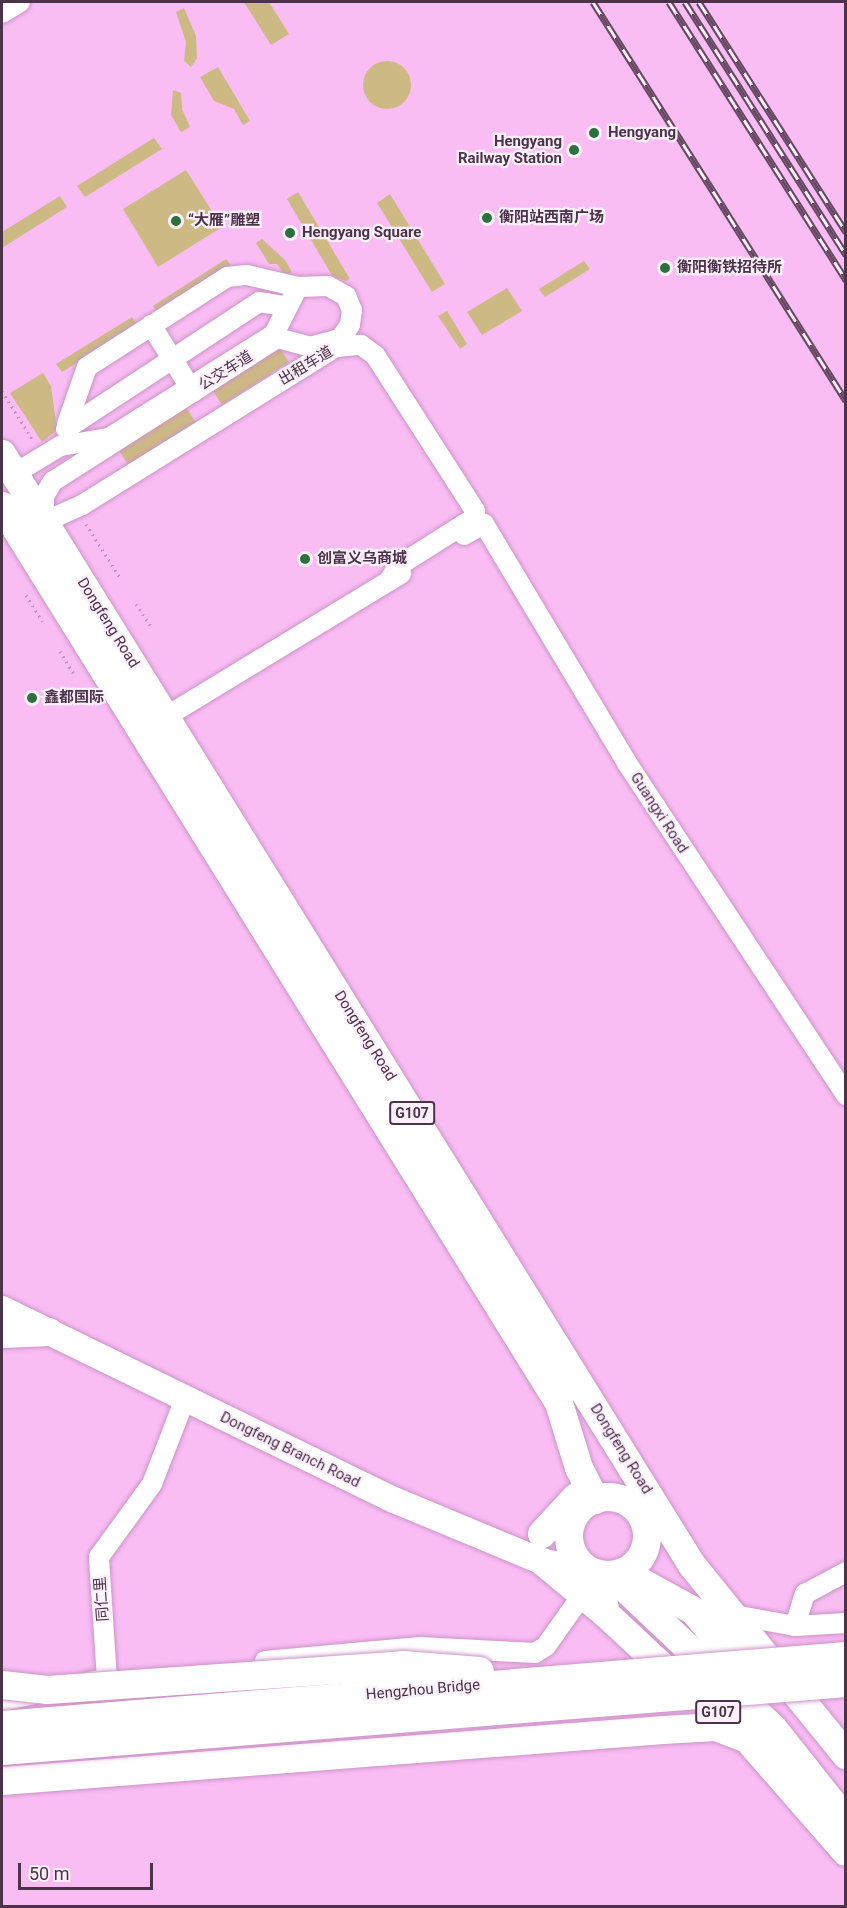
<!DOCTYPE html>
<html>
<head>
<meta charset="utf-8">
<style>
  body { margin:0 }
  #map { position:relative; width:847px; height:1908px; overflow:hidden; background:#f9bdf4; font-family:Roboto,"Noto Sans SC",sans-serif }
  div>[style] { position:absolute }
  .green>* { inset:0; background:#cdb984 }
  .round { border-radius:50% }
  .path>* { height:3px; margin-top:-1.5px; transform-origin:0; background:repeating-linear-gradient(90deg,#c090bc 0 1.5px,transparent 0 6px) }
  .roads { filter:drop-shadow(0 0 2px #cd93c8) drop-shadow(0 0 2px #cd93c8) }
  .minor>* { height:20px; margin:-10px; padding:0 10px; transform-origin:10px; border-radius:10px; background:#fff }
  .major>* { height:26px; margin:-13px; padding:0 13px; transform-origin:13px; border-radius:13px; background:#fff }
  .highway>* { height:28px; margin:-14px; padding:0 14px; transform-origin:14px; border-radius:14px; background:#fff }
  .highway>.ring { margin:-14px; padding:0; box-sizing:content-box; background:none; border:28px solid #fff; border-radius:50% }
  .rail>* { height:7px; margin-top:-3.5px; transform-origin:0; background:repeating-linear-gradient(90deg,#fdf0fb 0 14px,#654862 0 28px); box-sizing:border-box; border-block:2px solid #654862 }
  .bridges { filter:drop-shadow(0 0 2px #cd93c8) drop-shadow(0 0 2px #cd93c8) }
  .highway-bridge>* { height:28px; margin:-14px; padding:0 14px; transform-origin:14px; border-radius:14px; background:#fff }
  .dots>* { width:16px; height:16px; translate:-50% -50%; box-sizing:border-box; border:3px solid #fdf0fb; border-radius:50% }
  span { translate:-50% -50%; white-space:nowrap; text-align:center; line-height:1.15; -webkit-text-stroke:4.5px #fdf0fb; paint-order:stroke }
  .shield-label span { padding:2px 4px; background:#fdf0fb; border:2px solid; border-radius:4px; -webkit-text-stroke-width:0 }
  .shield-label { font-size:14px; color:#4b3349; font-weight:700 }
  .poi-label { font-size:15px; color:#4b3349; font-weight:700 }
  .left { translate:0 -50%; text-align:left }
  .right { translate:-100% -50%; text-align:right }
  .street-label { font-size:15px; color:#4b3349 }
  .frame { position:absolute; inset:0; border:3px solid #4b3349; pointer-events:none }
  .scale { position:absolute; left:18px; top:1863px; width:135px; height:27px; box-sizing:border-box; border:3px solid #4b3349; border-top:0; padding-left:8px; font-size:18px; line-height:21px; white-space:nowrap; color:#4b3349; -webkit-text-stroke:4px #fdf0fb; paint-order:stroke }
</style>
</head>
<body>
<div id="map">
  <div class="green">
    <div style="clip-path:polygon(244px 2px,269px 2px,289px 34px,271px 45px)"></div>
    <div style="clip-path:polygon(184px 8px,196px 36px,197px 58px,191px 67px,184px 61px,186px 42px,176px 12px)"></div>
    <div class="round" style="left:363px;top:61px;width:48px;height:48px"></div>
    <div style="clip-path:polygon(218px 67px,250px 121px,243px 125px,234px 109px,214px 101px,200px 77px)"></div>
    <div style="clip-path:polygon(173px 90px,181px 93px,182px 109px,190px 127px,181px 132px,171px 115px)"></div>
    <div style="clip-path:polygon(154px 138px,162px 149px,85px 197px,77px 186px)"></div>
    <div style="clip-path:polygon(186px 170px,222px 227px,158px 267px,123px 209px)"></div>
    <div style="clip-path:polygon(298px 192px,350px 279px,346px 281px,333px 277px,287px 199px)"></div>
    <div style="clip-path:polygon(390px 194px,445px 284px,432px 292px,377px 203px)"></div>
    <div style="clip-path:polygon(60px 196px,67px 207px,2px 248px,2px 232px)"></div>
    <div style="clip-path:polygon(262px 239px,285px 260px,292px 272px,285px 275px,277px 264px,269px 264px,256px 243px)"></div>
    <div style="clip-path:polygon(226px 259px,232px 267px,158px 313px,153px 306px)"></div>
    <div style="clip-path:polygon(584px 261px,590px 269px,545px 297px,539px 289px)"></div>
    <div style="clip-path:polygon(507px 288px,522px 311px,482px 335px,467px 312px)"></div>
    <div style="clip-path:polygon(447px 311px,467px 344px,460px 349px,438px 316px)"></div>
    <div style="clip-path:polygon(132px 317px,138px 325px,62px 372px,56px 364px)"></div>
    <div style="clip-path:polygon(278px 345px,289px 362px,222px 405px,211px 388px)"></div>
    <div style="clip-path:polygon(43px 373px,51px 386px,57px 430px,42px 442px,10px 393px)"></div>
    <div style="clip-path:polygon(185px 406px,196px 423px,129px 466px,118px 449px)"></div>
  </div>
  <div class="path">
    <div style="left:2px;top:391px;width:60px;rotate:57.9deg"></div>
    <div style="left:86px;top:524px;width:62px;rotate:57.6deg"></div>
    <div style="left:26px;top:595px;width:31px;rotate:58deg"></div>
    <div style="left:136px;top:604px;width:29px;rotate:56deg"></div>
    <div style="left:60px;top:651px;width:29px;rotate:59deg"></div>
  </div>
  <div class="roads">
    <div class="minor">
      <div style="left:2px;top:13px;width:21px;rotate:-31deg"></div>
      <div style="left:151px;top:325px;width:79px;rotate:57.9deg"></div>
      <div style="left:67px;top:424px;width:60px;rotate:-70.7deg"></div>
      <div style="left:87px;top:367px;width:166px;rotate:-32.7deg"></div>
      <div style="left:227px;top:277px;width:20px;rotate:-6deg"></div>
      <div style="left:247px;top:275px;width:52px;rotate:13.2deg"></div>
      <div style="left:66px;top:429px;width:231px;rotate:-33.3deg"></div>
      <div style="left:259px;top:302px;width:26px;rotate:9deg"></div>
      <div style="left:14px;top:474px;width:54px;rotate:-31.3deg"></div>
      <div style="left:60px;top:446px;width:50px;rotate:-9.3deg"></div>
      <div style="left:109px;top:438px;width:195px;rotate:-32.2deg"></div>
      <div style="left:274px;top:334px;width:53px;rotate:-62.9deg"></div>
      <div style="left:298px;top:287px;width:30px;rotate:-2deg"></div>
      <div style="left:328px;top:286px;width:21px;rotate:29deg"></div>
      <div style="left:346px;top:296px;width:15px;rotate:67deg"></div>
      <div style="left:352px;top:310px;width:15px;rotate:98deg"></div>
      <div style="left:350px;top:325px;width:17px;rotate:126deg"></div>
      <div style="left:340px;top:339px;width:30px;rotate:165deg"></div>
      <div style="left:311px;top:347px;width:35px;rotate:-165deg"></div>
      <div style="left:277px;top:338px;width:266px;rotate:147.4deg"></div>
      <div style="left:53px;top:481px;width:17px;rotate:121deg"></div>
      <div style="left:44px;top:496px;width:26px;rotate:90deg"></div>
      <div style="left:44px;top:522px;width:42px;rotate:-24.1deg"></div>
      <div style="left:82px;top:505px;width:299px;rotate:-31.9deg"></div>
      <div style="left:336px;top:347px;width:25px;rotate:-5deg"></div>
      <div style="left:361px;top:345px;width:17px;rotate:36deg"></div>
      <div style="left:375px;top:355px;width:185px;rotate:57.3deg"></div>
      <div style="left:475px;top:511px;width:7px;rotate:98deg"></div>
      <div style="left:474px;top:518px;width:90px;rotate:147.7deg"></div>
      <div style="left:398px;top:566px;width:17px;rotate:121deg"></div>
      <div style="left:464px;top:535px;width:23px;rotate:-29deg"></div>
      <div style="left:484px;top:524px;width:279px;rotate:59.1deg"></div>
      <div style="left:627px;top:763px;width:398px;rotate:56.6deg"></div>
      <div style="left:167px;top:716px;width:274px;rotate:-31.3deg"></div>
      <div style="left:734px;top:1615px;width:62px;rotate:10.2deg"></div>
      <div style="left:795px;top:1626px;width:51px;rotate:-3.4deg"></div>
      <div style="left:795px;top:1626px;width:34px;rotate:-73deg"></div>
      <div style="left:805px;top:1594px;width:47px;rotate:-28.2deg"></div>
      <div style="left:265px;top:1661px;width:156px;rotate:-5.2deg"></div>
      <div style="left:420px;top:1647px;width:115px;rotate:3deg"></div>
      <div style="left:535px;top:1653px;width:13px;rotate:-32deg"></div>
      <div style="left:546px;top:1646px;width:64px;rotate:-54.6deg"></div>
      <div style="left:89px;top:1682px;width:18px;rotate:-9deg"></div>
      <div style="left:107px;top:1679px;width:122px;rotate:-93.8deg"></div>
      <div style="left:99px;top:1557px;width:90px;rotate:-54deg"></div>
      <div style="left:152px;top:1484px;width:91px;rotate:-68.8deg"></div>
      <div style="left:2px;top:1701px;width:33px;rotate:-12deg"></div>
    </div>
    <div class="major">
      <div style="left:2px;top:1309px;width:436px;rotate:26deg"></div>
      <div style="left:394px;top:1500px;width:161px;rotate:22.6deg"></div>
      <div style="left:543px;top:1562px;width:45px;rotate:9deg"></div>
    </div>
    <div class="highway">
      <div style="left:2px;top:454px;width:1308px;rotate:58.16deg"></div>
      <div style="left:692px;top:1565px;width:245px;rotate:51deg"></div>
      <div style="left:2px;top:506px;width:1056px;rotate:58.16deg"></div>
      <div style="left:559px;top:1403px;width:68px;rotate:72.9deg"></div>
      <div style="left:579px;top:1468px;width:36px;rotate:63deg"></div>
      <div style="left:2px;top:1334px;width:47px;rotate:-2.4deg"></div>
      <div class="ring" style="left:569px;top:1497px;width:50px;height:50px"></div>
      <div style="left:542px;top:1534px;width:50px;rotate:-47.4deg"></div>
      <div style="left:543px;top:1562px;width:82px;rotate:39.5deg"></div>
      <div style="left:623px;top:1572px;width:81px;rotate:28.8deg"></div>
      <div style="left:694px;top:1611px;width:91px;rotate:50.4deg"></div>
      <div style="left:598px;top:1574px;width:41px;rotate:78.7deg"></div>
      <div style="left:606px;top:1614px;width:101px;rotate:43deg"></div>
      <div style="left:611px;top:1575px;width:223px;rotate:43.4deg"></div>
      <div style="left:773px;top:1728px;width:117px;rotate:51.6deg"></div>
      <div style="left:736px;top:1726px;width:167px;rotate:48.9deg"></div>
      <div style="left:2px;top:1781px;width:663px;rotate:-4.41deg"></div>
      <div style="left:663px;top:1730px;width:53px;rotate:-3.2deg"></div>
      <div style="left:716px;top:1727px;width:36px;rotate:21deg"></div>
    </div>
  </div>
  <div class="rail">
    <div style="left:593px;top:2px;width:472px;rotate:57.6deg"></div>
    <div style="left:669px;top:2px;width:330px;rotate:57.5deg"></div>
    <div style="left:685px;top:2px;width:300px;rotate:57.5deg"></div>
    <div style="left:699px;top:2px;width:273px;rotate:57.4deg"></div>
  </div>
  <div class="bridges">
    <div class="highway-bridge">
      <div style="left:2px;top:1685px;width:46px;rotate:6.2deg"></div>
      <div style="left:48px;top:1690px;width:356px;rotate:-4deg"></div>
      <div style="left:403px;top:1665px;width:77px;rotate:4.5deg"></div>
      <div style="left:2px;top:1725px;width:847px;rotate:-4.67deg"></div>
      <div style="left:2px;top:1751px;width:847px;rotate:-4.61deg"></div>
    </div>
  </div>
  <div class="dots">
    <div style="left:594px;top:133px;background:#2a713d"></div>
    <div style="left:574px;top:150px;background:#2a713d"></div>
    <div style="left:487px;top:218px;background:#2a713d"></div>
    <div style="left:176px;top:221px;background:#2a713d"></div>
    <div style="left:290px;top:233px;background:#2a713d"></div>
    <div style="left:665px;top:268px;background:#2a713d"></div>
    <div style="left:305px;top:559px;background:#2a713d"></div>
    <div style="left:32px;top:698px;background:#2a713d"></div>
  </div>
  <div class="shield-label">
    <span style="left:412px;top:1113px">G107</span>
    <span style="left:718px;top:1712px">G107</span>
  </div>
  <div class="poi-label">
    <span class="left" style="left:608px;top:133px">Hengyang</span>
    <span class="right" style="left:562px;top:150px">Hengyang<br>Railway Station</span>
    <span class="left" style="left:499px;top:218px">衡阳站西南广场</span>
    <span class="left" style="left:188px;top:221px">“大雁”雕塑</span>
    <span class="left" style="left:302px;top:233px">Hengyang Square</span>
    <span class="left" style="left:677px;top:268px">衡阳衡铁招待所</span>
    <span class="left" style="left:317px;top:559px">创富义乌商城</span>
    <span class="left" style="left:44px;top:698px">鑫都国际</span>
  </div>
  <div class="street-label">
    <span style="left:306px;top:366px;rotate:-31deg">出租车道</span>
    <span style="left:226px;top:371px;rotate:-32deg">公交车道</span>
    <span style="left:108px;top:623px;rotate:58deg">Dongfeng Road</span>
    <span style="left:659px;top:813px;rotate:57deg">Guangxi Road</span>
    <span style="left:365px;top:1036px;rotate:58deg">Dongfeng Road</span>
    <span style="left:621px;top:1449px;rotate:58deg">Dongfeng Road</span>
    <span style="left:290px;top:1450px;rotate:26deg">Dongfeng Branch Road</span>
    <span style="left:102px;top:1599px;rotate:-94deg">同仁里</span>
    <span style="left:423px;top:1690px;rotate:-5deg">Hengzhou Bridge</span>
  </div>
  <div class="frame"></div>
  <div class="scale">50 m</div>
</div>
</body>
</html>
